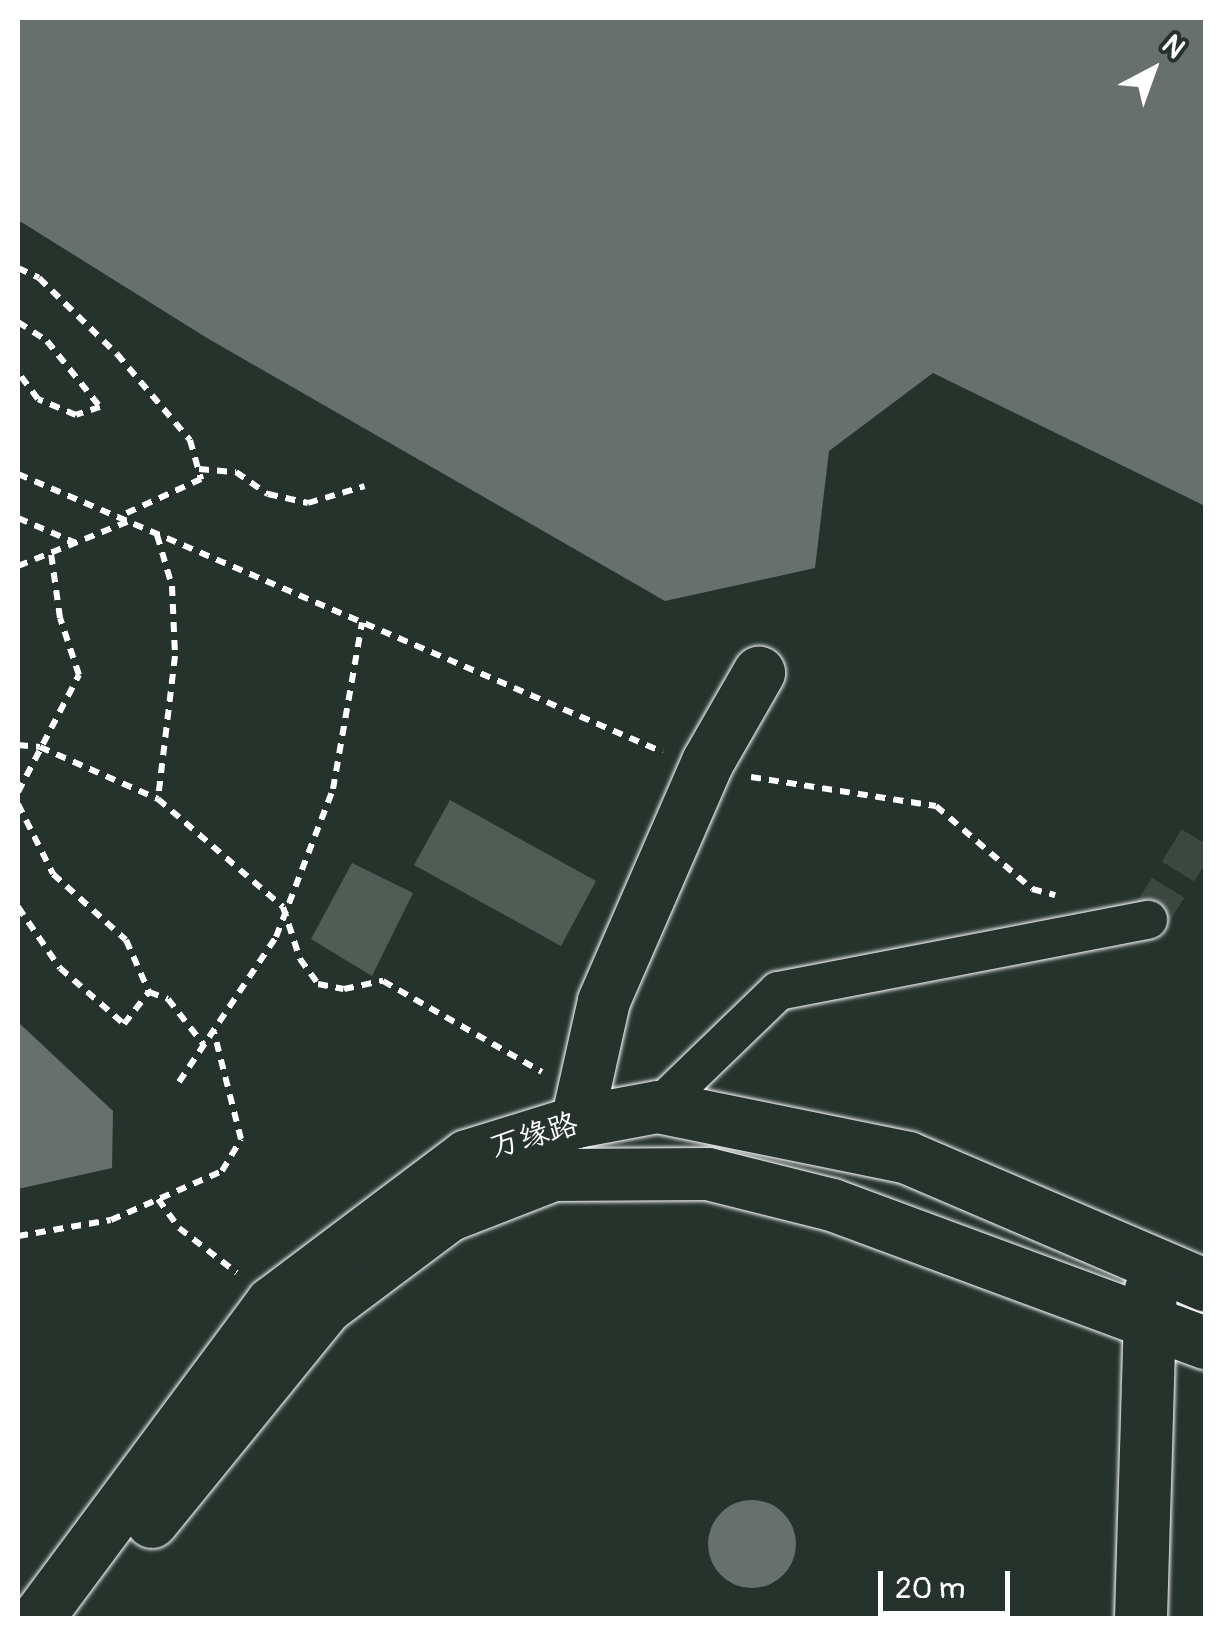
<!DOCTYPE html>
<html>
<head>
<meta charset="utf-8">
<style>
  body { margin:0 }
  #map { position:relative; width:1223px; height:1636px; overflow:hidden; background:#26332d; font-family:Pangolin,"LXGW WenKai TC",sans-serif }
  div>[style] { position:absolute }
  .water>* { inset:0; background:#67706c }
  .round { border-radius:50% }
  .building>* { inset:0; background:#515c57 }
  .street-tunnel>* { height:38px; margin-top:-19px; transform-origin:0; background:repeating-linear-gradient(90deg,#3c4742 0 38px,transparent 0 57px) }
  .path>* { height:6px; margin-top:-3px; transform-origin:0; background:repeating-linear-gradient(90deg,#fff 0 10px,transparent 0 18px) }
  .roads { filter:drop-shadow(0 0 2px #fff) drop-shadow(0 0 2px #fff) }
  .street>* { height:38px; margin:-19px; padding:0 19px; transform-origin:19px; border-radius:19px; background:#26332d }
  .secondary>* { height:52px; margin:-26px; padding:0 26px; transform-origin:26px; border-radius:26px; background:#26332d }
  span { translate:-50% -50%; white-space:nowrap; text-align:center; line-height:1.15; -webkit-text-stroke:10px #26332d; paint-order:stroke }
  .street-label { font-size:30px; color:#fff }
  .frame { position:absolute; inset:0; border:20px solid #fff; pointer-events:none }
  .north { position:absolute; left:1103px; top:20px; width:100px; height:100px; -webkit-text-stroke:8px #26332d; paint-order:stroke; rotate:41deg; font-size:28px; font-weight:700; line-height:40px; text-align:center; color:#fff }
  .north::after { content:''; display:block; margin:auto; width:35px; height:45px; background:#fff; clip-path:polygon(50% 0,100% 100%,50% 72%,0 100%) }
  .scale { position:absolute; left:878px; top:1571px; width:132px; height:45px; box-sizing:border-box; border:5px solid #fff; border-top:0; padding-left:12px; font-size:30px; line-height:35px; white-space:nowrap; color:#fff; -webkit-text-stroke:8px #26332d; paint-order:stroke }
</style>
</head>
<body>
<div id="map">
  <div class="water">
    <div style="clip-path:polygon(18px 18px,1205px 18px,1205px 506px,933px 373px,829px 451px,815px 568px,665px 601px,207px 338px,18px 220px)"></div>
    <div style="clip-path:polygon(18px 1022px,113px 1111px,112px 1168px,18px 1189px)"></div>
    <div class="round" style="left:708px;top:1500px;width:88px;height:88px"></div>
  </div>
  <div class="building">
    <div style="clip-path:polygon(450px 800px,596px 881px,561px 946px,414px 865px)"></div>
    <div style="clip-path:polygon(352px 863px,413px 893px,372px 976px,311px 939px)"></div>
  </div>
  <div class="street-tunnel">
    <div style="left:1148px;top:920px;width:110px;rotate:-58.3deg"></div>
  </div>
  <div class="path">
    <div style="left:18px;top:268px;width:23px;rotate:25deg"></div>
    <div style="left:39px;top:278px;width:109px;rotate:44.3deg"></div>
    <div style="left:117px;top:354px;width:113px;rotate:49.7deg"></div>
    <div style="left:190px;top:440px;width:41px;rotate:74.2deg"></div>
    <div style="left:201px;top:479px;width:91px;rotate:155.4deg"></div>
    <div style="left:18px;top:322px;width:35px;rotate:33deg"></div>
    <div style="left:47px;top:341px;width:85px;rotate:51.2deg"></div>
    <div style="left:100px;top:407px;width:25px;rotate:162deg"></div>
    <div style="left:76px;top:415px;width:41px;rotate:-157.2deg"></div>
    <div style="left:38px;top:399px;width:34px;rotate:-127deg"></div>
    <div style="left:199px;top:469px;width:37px;rotate:5deg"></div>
    <div style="left:236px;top:472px;width:39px;rotate:35deg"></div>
    <div style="left:268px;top:494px;width:41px;rotate:12.7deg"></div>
    <div style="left:308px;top:503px;width:59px;rotate:-16.6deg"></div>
    <div style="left:18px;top:474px;width:702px;rotate:23.32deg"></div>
    <div style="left:18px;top:518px;width:63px;rotate:23.3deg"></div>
    <div style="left:157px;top:535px;width:53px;rotate:73.6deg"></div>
    <div style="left:172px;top:586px;width:70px;rotate:87.5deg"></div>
    <div style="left:175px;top:656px;width:144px;rotate:96.8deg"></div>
    <div style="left:18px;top:566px;width:118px;rotate:-22deg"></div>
    <div style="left:18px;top:745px;width:22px;rotate:5deg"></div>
    <div style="left:40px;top:747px;width:129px;rotate:23.8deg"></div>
    <div style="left:158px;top:799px;width:165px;rotate:40.8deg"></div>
    <div style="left:283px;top:907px;width:55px;rotate:71.9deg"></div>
    <div style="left:300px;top:959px;width:31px;rotate:54deg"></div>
    <div style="left:318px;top:984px;width:26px;rotate:11deg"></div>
    <div style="left:344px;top:989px;width:40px;rotate:-12deg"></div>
    <div style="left:383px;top:981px;width:183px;rotate:29.8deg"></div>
    <div style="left:751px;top:777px;width:187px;rotate:8.9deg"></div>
    <div style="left:936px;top:806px;width:127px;rotate:40.8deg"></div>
    <div style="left:1032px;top:889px;width:24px;rotate:15deg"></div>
    <div style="left:18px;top:792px;width:132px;rotate:-62.5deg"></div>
    <div style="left:79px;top:675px;width:60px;rotate:-108.4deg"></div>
    <div style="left:60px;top:618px;width:66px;rotate:-97.9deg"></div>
    <div style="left:18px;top:804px;width:78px;rotate:63.4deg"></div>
    <div style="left:53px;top:874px;width:98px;rotate:42.1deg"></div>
    <div style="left:126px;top:940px;width:57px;rotate:66.1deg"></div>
    <div style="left:149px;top:992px;width:20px;rotate:20deg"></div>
    <div style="left:168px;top:999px;width:58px;rotate:52deg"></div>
    <div style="left:18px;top:907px;width:74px;rotate:55.5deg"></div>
    <div style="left:60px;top:968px;width:85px;rotate:41.2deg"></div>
    <div style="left:124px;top:1024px;width:41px;rotate:-52deg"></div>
    <div style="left:179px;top:1082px;width:174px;rotate:-56.2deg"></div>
    <div style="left:276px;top:937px;width:159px;rotate:-68.9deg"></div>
    <div style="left:333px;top:789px;width:169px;rotate:-80.1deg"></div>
    <div style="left:158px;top:1199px;width:36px;rotate:54deg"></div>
    <div style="left:179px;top:1228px;width:73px;rotate:37.8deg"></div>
    <div style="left:18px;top:1236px;width:94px;rotate:-9.8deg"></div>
    <div style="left:111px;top:1220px;width:121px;rotate:-23.8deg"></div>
    <div style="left:222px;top:1171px;width:37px;rotate:-59deg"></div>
    <div style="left:241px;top:1139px;width:110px;rotate:-104.2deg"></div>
  </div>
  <div class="roads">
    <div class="street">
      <div style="left:658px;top:1107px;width:167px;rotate:-44deg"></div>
      <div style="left:778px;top:991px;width:377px;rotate:-10.9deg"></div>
    </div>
    <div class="secondary">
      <div style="left:577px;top:1122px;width:124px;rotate:-77.4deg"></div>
      <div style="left:604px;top:1001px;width:261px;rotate:-66.5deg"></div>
      <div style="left:708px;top:762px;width:103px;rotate:-60.2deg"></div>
      <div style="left:152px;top:1522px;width:277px;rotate:-50.9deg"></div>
      <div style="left:327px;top:1307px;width:151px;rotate:-36.9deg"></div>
      <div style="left:448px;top:1216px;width:113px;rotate:-21.3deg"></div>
      <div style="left:553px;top:1175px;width:155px;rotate:-0.4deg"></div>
      <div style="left:708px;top:1174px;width:128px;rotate:14deg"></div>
      <div style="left:832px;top:1205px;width:399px;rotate:20.3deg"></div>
      <div style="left:38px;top:1618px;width:392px;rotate:-53.4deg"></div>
      <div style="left:272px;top:1303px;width:244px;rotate:-37deg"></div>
      <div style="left:467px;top:1156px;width:115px;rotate:-17.2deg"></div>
      <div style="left:577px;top:1122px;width:82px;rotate:-10.5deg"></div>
      <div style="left:658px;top:1107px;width:255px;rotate:11.5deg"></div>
      <div style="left:908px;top:1158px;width:324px;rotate:23.2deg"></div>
      <div style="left:1141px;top:1618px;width:328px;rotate:-88.3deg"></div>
    </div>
  </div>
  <div class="street-label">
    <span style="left:534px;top:1136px;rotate:-16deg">万缘路</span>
  </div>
  <div class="frame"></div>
  <div class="north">N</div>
  <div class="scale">20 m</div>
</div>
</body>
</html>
